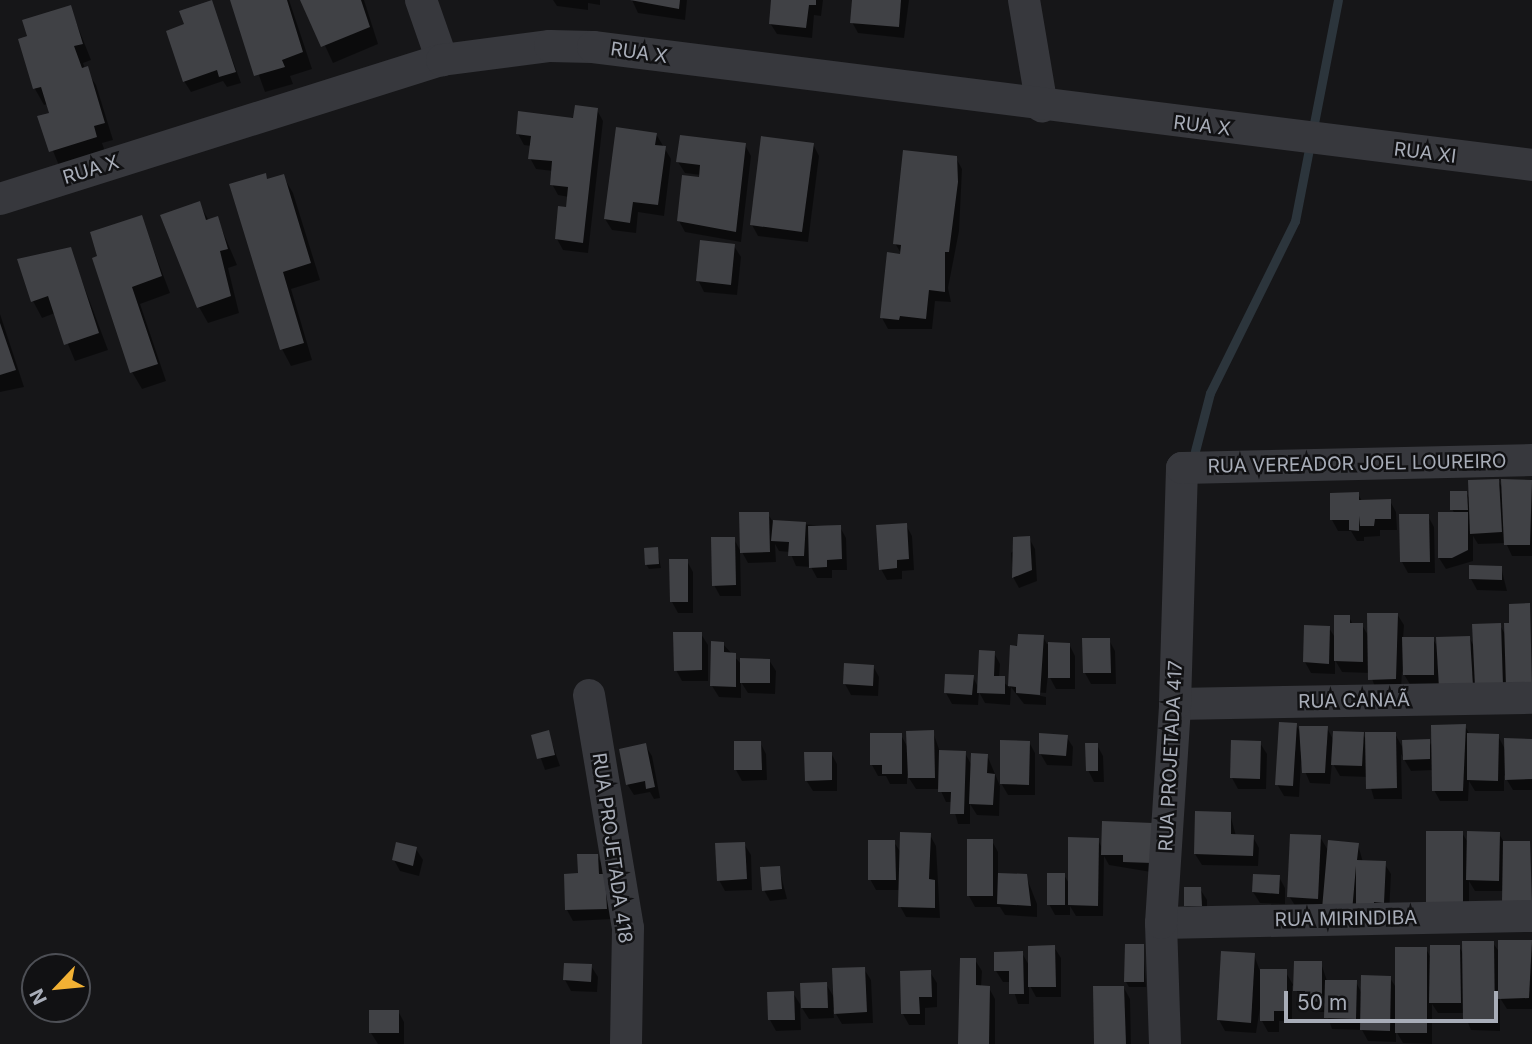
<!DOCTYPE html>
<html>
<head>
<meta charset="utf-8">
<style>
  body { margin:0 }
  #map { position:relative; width:1532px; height:1044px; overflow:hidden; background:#161618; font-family:Inter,sans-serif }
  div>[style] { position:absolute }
  .shadow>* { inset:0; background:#0007 }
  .stream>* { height:9px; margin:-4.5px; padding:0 4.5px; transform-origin:4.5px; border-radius:4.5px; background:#2c353c }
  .building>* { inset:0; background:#404145 }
  .minor>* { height:32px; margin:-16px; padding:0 16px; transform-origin:16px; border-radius:16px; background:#37383d }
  span { translate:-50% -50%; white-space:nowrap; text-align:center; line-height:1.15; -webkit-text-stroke:5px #111113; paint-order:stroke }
  .street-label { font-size:19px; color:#a8adb8 }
  .north { position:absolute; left:21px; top:953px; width:70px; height:70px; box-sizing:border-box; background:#111113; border:2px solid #4d4f55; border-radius:50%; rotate:244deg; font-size:19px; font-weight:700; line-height:28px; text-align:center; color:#a8adb8 }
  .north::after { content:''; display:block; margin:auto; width:24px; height:32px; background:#f2b134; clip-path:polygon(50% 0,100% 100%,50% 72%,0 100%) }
  .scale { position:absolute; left:1284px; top:991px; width:214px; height:32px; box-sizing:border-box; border:4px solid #a8adb8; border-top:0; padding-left:9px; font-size:21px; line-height:24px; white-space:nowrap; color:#a8adb8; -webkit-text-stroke:5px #111113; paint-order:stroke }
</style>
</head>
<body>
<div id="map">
  <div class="shadow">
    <div style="clip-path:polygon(289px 0,312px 69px,290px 76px,293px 84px,265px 92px,232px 1px)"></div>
    <div style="clip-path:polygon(304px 0,364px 0,378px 44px,333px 63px)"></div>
    <div style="clip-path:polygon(553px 0,600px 0,600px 5px,588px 3px,588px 10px,557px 6px)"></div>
    <div style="clip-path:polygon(632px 0,687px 0,685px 20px,638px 13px)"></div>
    <div style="clip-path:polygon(773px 0,823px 0,821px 16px,814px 15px,812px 38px,777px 34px,770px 23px)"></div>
    <div style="clip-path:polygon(854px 0,909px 0,904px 38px,858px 33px,852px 22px)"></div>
    <div style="clip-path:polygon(211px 2px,241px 83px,227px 87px,223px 81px,191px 92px,184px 81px,186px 25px)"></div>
    <div style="clip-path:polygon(70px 7px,91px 60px,83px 63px,85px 69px,96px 85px,113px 140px,102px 143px,106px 154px,60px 168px,39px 117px,51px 114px,48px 104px,44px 105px,35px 89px,20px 40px)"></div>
    <div style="clip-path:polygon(597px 110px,603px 121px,588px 253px,563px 250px,557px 239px,569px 197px,558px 195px,552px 184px,553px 171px,536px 169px,530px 158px,531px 146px,524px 145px,518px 134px)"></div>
    <div style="clip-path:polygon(656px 134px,671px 159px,664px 216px,638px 212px,636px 233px,612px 230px,605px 219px)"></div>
    <div style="clip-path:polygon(813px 144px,819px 156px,808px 242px,758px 236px,752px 225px)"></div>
    <div style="clip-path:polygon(745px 145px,751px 156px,741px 242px,685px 232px,679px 221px,701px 175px,685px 173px,678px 162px)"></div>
    <div style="clip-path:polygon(956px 158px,962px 169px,959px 231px,948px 288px,951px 302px,935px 301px,932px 329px,888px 329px,882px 318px,903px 257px,895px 243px)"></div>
    <div style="clip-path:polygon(283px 176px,293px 193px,320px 280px,291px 289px,312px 360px,291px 366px,282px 349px,268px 181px)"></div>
    <div style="clip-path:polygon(199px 203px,209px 221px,217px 218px,237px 265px,228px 268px,239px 313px,208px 323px,199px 307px)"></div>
    <div style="clip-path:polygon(141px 217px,170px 293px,140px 304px,166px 381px,142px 389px,132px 372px,99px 257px)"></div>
    <div style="clip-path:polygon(734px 246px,741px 257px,737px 295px,704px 292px,698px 280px)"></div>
    <div style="clip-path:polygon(70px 249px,108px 350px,75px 361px,55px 313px,42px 318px,33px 301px,19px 260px)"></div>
    <div style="clip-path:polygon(0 314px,24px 387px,0 392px)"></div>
    <div style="clip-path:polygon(1498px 480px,1502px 487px,1532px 481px,1532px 556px,1512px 556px,1506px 543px,1478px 544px,1473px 536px,1473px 561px,1446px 569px,1439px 558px,1455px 514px,1452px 509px,1466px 492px,1470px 499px)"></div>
    <div style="clip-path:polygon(1358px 494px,1362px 501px,1390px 501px,1396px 512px,1397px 530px,1380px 530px,1380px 536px,1364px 537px,1364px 541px,1357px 541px,1351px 531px,1338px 531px,1332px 520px)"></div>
    <div style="clip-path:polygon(768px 514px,773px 522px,840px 527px,846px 538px,847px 570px,832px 570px,832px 578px,817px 578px,811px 567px,796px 566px,790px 552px,779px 551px,775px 544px,776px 562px,748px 563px,742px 552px)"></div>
    <div style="clip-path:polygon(1428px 516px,1434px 527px,1435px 573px,1408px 573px,1402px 562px)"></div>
    <div style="clip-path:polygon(906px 525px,912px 536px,914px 570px,902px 571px,902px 579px,887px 580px,881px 569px)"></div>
    <div style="clip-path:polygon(1029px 538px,1035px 549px,1037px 581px,1019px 588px,1013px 577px,1011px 553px)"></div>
    <div style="clip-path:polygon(734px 539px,740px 550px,741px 596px,720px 596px,714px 585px)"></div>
    <div style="clip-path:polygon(657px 549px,661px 568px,649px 569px,646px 564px)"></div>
    <div style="clip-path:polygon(687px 561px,693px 572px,693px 613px,678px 613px,672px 602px)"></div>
    <div style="clip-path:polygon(1501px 567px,1507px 591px,1477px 590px,1471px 579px)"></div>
    <div style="clip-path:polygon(1529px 605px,1532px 697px,1411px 686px,1402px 671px,1401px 690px,1376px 690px,1370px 673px,1342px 672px,1335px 660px,1335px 674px,1311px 673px,1305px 662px,1329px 628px,1336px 639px,1349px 617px,1353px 625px,1362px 625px,1369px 637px,1397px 614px,1404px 625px,1403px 639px,1433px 639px,1439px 650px,1469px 637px,1475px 648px,1500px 625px,1506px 636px)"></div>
    <div style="clip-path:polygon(701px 634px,708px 645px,708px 681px,682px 681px,676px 670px)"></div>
    <div style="clip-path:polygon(1043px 637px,1047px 644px,1069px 644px,1075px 656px,1075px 689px,1056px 689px,1048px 674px,1046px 693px,1018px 691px,1046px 697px,1046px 705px,1024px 704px,1011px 687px,1010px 705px,985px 703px,979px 692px,978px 705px,952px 704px,946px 693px,973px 677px,979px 689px,994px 653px,1000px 664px,999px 678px,1010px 688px,1012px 647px)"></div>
    <div style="clip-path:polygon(1109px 640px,1115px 651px,1116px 684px,1091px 684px,1085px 673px)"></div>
    <div style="clip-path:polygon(723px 644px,742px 665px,769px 660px,776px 671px,775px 694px,748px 693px,741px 682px,741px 698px,719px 697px,712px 686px)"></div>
    <div style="clip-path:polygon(873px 666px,879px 677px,878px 696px,851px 695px,845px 684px)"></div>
    <div style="clip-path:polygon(1296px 725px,1302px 735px,1327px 728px,1334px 741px,1363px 734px,1367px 742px,1395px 734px,1404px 750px,1429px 741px,1433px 749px,1465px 726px,1470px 735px,1498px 736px,1506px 751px,1532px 741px,1532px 790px,1513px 790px,1504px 775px,1504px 791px,1475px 791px,1469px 781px,1468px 801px,1440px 801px,1434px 790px,1434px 770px,1411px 771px,1401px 754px,1402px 799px,1374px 799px,1368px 777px,1340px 776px,1332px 762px,1330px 784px,1310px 783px,1301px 762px,1299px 797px,1284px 796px,1277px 784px)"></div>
    <div style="clip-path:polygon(548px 732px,560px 766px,545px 770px,533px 736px)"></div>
    <div style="clip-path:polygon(933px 732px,940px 752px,965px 753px,972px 766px,987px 755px,1000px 786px,999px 816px,977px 815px,970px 804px,970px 824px,958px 824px,952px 802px,946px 802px,940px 789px,916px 789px,907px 775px,907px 784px,890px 784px,886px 776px,878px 776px,872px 765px,901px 735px,908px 748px)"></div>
    <div style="clip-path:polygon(1066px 736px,1073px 747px,1072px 766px,1047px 765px,1040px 753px)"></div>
    <div style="clip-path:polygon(760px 742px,766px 754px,767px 780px,742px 781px,736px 770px)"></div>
    <div style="clip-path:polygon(1029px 742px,1035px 753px,1035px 795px,1008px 795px,1001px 783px)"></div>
    <div style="clip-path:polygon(1260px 743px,1267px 754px,1266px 789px,1238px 789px,1232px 778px)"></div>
    <div style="clip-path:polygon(645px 745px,652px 756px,660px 798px,654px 799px,650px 792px,634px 795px,627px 784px)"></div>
    <div style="clip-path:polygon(1097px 745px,1103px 756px,1104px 782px,1094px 782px,1088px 770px)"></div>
    <div style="clip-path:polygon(831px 753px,837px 764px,837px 791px,813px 791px,806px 780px)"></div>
    <div style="clip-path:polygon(1230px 814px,1236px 836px,1253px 837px,1259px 848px,1258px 866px,1202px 865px,1195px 854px)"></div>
    <div style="clip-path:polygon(1152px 825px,1157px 873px,1109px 865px,1104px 856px,1103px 916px,1076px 916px,1070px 906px,1070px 915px,1055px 915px,1049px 904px,1064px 875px,1070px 885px,1098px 840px,1103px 850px)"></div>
    <div style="clip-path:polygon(1462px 833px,1469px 844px,1499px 834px,1504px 842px,1529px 843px,1532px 914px,1504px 891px,1475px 891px,1469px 881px,1469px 919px,1434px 918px)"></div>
    <div style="clip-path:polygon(930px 835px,936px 846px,940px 918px,906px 917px,900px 906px,900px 890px,876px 890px,870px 879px,894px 842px,901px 853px)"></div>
    <div style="clip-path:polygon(1320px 837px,1329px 852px,1358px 845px,1363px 862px,1384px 863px,1391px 874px,1389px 913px,1296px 907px,1289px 896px)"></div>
    <div style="clip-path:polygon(992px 841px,998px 852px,998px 875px,1026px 876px,1037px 904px,1037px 917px,1005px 915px,1000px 907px,975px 907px,969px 896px)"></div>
    <div style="clip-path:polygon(744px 844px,751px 855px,752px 890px,725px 891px,719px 880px)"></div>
    <div style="clip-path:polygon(416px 849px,423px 860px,419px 876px,400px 871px,394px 860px)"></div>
    <div style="clip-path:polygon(597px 856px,604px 867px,612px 919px,573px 921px,567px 910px,580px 875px)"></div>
    <div style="clip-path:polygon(779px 868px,787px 899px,770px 901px,764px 890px)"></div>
    <div style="clip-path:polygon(1279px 877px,1285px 888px,1285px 904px,1260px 903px,1253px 892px)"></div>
    <div style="clip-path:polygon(1200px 889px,1207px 900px,1207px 917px,1192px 917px,1186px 906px)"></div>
    <div style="clip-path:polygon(1532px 942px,1532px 1009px,1507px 1009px,1500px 998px,1500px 1031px,1471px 1030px,1464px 1013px,1438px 1013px,1432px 1004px,1432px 1044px,1403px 1043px,1396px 1031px,1396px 1042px,1368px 1041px,1362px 1030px,1332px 1029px,1326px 1012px,1313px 1012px,1292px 985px,1292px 1021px,1279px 1021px,1279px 1032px,1268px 1032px,1262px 1021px,1262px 996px,1256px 1033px,1225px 1031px,1219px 1020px,1254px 955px,1260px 971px,1285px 971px,1295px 988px,1321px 963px,1327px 981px,1356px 982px,1362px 994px,1390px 978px,1397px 989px,1426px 949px,1431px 958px,1459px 947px,1464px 955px,1493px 943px,1500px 953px)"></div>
    <div style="clip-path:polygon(1143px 946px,1146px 987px,1129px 987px,1126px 982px)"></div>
    <div style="clip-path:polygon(1054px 947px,1061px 958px,1061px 997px,1036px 997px,1029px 984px,1029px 1004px,1018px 1004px,1011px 982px,1003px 982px,996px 971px,1022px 953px,1030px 967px)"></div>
    <div style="clip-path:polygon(975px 960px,982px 971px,981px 987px,989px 988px,995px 999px,995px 1044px,960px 1044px)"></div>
    <div style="clip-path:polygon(591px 966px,598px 977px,597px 992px,571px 991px,565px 980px)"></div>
    <div style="clip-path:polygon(864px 969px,871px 980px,873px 1023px,842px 1024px,833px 1009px,834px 1018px,809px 1019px,802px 1008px,826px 984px,835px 999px)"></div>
    <div style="clip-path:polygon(930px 972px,937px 983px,937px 1007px,925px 1008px,925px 1025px,909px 1025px,903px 1014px)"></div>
    <div style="clip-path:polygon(1124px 988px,1130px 999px,1131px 1044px,1096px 1044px)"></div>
    <div style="clip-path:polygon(793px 993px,800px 1004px,801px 1030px,776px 1031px,770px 1020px)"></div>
    <div style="clip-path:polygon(398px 1011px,404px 1022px,404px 1044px,378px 1044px,371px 1033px)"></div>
  </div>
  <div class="stream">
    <div style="left:1195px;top:451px;width:60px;rotate:-75.5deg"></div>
    <div style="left:1210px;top:393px;width:192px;rotate:-63.7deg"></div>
    <div style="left:1295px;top:221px;width:225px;rotate:-79deg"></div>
  </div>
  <div class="building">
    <div style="clip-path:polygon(212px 0,236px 72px,219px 77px,217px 70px,183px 82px,166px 31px,184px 24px,179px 11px)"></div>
    <div style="clip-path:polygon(230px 0,287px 0,303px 52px,282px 60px,285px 67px,254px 76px)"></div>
    <div style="clip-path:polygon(300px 0,361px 0,370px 27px,321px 47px)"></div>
    <div style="clip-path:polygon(630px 0,680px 0,679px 9px)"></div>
    <div style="clip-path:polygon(771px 0,816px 0,816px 5px,809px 5px,806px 28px,769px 24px)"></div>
    <div style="clip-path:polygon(852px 0,901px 0,899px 27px,850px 23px)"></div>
    <div style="clip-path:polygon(71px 5px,83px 44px,74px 46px,82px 68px,88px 66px,105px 123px,94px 126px,97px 137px,49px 152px,37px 116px,49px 113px,41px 87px,33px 89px,18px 39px,27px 36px,22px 20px)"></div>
    <div style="clip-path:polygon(575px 105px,598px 108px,583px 243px,555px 239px,558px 206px,566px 207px,568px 187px,550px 185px,552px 161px,528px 159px,531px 136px,516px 134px,518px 111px,573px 118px)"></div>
    <div style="clip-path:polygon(616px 127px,657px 133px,655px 145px,666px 146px,658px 205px,633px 202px,630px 223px,604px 219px)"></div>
    <div style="clip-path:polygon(680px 135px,746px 143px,736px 232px,677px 221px,682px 175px,699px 177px,700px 165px,676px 162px)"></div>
    <div style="clip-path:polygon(761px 136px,814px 143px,802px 232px,750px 225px)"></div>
    <div style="clip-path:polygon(903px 150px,957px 156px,958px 182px,949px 252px,945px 252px,945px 292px,929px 290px,926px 319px,900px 316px,899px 320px,880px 318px,887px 252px,900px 254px,901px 245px,893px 244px)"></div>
    <div style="clip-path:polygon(266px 173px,267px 179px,284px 174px,311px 263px,283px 272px,304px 343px,280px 350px,229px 184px)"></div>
    <div style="clip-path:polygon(200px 201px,206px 220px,218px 216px,228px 249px,220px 251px,231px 296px,197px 308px,160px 215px)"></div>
    <div style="clip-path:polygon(142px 215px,162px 276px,132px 287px,158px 364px,130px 373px,92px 258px,97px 256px,90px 232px)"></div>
    <div style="clip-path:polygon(700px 240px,735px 244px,731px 285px,696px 281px)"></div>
    <div style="clip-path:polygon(71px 247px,99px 333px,64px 345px,48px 296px,31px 302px,17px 259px)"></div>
    <div style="clip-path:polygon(0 323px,16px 370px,0 375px)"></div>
    <div style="clip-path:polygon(1499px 479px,1502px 532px,1470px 534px,1468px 480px)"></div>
    <div style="clip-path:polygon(1501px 479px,1532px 480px,1530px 545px,1504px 545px)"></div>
    <div style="clip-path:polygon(1450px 491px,1467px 491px,1468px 510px,1450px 510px)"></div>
    <div style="clip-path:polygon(1359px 492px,1359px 500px,1391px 499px,1391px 519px,1375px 519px,1374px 526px,1360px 526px,1359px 516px,1359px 531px,1349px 530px,1349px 520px,1330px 520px,1330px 493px)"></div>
    <div style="clip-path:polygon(739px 512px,769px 512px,770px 552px,740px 553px)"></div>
    <div style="clip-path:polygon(1438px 512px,1468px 512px,1468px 550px,1452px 558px,1438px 558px)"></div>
    <div style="clip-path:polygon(1399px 514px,1429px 514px,1430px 562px,1400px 562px)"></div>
    <div style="clip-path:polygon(773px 520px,806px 522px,804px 556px,788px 556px,789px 542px,771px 541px)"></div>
    <div style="clip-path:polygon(907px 523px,909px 559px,897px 560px,897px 568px,879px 570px,876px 525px)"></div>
    <div style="clip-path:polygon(841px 525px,842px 559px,827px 560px,827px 567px,809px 568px,808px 526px)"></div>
    <div style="clip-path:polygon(1030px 536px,1032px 570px,1012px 578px,1013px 537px)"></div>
    <div style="clip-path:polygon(711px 537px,735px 537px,736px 585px,712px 586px)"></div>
    <div style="clip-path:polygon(658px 547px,659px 564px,645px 565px,644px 548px)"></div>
    <div style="clip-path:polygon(669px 559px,688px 559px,688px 602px,670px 602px)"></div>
    <div style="clip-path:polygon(1469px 565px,1502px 566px,1502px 580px,1469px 579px)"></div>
    <div style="clip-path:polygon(1530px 603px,1532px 687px,1506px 687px,1504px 623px,1509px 623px,1509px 604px)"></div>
    <div style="clip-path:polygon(1367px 613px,1398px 613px,1396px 679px,1368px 680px)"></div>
    <div style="clip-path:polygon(1334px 615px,1350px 615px,1350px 623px,1363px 623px,1363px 662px,1334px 661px)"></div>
    <div style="clip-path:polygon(1501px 623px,1503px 685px,1475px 687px,1472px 624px)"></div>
    <div style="clip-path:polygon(1304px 625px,1330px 626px,1329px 664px,1303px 662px)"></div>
    <div style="clip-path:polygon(673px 632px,702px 632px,702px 670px,674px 671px)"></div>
    <div style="clip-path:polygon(1018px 634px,1044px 635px,1040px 695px,1016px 693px,1016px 687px,1008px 686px,1010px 645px,1017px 646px)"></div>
    <div style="clip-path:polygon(1470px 636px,1473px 686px,1439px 688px,1436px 637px)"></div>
    <div style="clip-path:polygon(1402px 637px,1434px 637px,1434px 675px,1403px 675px)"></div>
    <div style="clip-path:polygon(1082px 638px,1110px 638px,1111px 673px,1083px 673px)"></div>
    <div style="clip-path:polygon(711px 641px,724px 642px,724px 652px,736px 653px,736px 687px,710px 686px)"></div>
    <div style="clip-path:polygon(1048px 642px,1070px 643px,1070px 678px,1048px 678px)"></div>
    <div style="clip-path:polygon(979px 650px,995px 651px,994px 676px,1005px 676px,1005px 694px,977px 693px)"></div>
    <div style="clip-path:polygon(740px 658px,770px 659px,770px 683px,740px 683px)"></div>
    <div style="clip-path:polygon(844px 663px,874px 665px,873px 686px,843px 684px)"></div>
    <div style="clip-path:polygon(945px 674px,974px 675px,972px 695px,944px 693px)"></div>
    <div style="clip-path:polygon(1279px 722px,1297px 723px,1293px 786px,1275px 785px)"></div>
    <div style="clip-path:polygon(1466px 724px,1463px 791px,1432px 791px,1431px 725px)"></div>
    <div style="clip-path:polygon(1299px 726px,1328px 726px,1325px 773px,1302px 773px)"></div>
    <div style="clip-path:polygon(549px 730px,555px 755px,537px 759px,531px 735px)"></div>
    <div style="clip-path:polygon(934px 730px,935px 778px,908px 778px,906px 731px)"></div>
    <div style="clip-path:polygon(1333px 731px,1364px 732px,1362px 766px,1331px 765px)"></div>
    <div style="clip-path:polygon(1365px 732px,1396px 732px,1397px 788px,1366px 789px)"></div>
    <div style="clip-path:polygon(870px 733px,902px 733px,902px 774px,882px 774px,882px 765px,870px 765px)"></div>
    <div style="clip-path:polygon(1039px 733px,1068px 735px,1066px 756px,1039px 754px)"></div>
    <div style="clip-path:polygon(1467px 733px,1499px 734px,1498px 781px,1467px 780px)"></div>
    <div style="clip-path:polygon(1504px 738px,1532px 739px,1532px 779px,1505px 780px)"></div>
    <div style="clip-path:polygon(1430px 739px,1430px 759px,1403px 760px,1402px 740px)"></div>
    <div style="clip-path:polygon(1000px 740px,1030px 741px,1029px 785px,1000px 784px)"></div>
    <div style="clip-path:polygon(1231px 740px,1261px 741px,1260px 779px,1230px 778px)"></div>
    <div style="clip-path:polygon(734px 741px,761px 741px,762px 770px,734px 770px)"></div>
    <div style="clip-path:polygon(646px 743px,655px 787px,646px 789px,645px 781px,626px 785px,619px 749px)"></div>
    <div style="clip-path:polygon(1085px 743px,1098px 743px,1098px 771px,1086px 771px)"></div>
    <div style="clip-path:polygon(939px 750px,966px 751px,964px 814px,950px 814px,951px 792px,938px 792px)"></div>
    <div style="clip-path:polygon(804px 752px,832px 752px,832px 780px,805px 781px)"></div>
    <div style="clip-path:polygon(971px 753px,988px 754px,987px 773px,995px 774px,993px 805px,969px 804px)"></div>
    <div style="clip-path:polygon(1195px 811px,1231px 812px,1231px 834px,1254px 835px,1253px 856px,1194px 854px)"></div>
    <div style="clip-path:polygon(1102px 821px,1153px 823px,1152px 863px,1123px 862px,1123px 855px,1101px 855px)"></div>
    <div style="clip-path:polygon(1426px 831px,1463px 831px,1463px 908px,1426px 908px)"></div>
    <div style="clip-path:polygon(1467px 831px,1500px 832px,1499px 881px,1466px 880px)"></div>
    <div style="clip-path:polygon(900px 832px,931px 833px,929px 879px,935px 880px,935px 908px,898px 907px)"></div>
    <div style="clip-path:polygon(1290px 834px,1321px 835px,1318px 899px,1287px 897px)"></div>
    <div style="clip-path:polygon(1068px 837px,1099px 838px,1098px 906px,1068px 905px)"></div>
    <div style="clip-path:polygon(967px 839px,993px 839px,993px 896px,967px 896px)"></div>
    <div style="clip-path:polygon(868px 840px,895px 840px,896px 880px,868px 880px)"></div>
    <div style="clip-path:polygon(1328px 840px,1359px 843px,1357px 860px,1386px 861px,1384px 903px,1374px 902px,1374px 908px,1356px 907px,1356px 866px,1352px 912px,1322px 909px)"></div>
    <div style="clip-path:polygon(1503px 841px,1530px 841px,1532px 904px,1502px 903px)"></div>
    <div style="clip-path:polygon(396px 842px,417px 847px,413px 866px,392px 860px)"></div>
    <div style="clip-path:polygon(745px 842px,747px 879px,717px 881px,715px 843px)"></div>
    <div style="clip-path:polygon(577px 854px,598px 854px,599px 874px,605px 874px,607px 909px,565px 910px,564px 874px,578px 873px)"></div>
    <div style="clip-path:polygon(780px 866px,782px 889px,762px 891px,760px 867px)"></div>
    <div style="clip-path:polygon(998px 873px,1027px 874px,1031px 906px,997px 904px)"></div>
    <div style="clip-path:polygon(1047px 873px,1065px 873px,1065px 905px,1047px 905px)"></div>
    <div style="clip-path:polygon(1253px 874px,1280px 875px,1279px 894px,1252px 892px)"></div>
    <div style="clip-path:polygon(1184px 887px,1201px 887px,1202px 906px,1184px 906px)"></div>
    <div style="clip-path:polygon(1498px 940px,1532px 940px,1529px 998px,1498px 999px)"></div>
    <div style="clip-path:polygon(1462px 941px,1494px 941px,1495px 1020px,1463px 1020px)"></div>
    <div style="clip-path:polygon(1125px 944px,1144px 944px,1144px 982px,1124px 982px)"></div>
    <div style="clip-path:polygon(1055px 945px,1056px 987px,1028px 987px,1028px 946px)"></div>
    <div style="clip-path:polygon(1430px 945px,1460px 945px,1461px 1003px,1429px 1003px)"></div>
    <div style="clip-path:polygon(1395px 947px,1427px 947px,1427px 1033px,1395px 1033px)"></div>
    <div style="clip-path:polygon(1023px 951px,1024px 994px,1009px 994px,1009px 971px,994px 971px,994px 952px)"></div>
    <div style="clip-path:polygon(1221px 951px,1255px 953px,1251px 1023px,1217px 1020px)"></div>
    <div style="clip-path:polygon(960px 958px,976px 958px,976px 985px,990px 986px,989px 1044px,958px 1044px)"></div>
    <div style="clip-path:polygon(1294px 961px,1322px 961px,1322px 1002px,1305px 1001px,1305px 991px,1293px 991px)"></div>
    <div style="clip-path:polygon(564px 963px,592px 964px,591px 982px,563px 980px)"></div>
    <div style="clip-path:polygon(865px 967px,867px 1012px,834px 1014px,832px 968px)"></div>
    <div style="clip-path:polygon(1260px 969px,1287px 969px,1287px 1011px,1274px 1011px,1274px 1021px,1260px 1021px)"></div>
    <div style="clip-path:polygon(931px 970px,932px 997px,919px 997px,920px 1014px,901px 1014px,900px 971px)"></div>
    <div style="clip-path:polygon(1361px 975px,1391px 976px,1390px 1031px,1360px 1030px)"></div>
    <div style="clip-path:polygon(1325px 980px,1357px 980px,1356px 1019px,1324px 1018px)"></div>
    <div style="clip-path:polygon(827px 982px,828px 1008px,801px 1008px,800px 983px)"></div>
    <div style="clip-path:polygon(1093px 986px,1124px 986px,1126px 1044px,1094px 1044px)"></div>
    <div style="clip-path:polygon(794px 991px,795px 1020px,768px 1020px,767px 992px)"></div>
    <div style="clip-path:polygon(369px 1010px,399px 1010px,399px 1033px,369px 1033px)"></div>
  </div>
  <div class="minor">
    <div style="left:421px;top:0;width:64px;rotate:70.7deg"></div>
    <div style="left:1024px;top:0;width:108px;rotate:80.4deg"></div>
    <div style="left:0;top:199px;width:463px;rotate:-17.5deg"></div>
    <div style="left:442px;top:60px;width:109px;rotate:-7.4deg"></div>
    <div style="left:550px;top:46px;width:43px;rotate:1.3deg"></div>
    <div style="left:593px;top:47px;width:946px;rotate:7.16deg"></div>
    <div style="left:589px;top:695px;width:236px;rotate:80.5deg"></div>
    <div style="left:628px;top:928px;width:116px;rotate:91deg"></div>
    <div style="left:1175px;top:704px;width:357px;rotate:-1deg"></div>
    <div style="left:1161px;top:923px;width:371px;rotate:-1.1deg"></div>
    <div style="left:1165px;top:1044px;width:121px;rotate:-91.9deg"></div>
    <div style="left:1161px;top:923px;width:219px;rotate:-86.3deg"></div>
    <div style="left:1175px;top:704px;width:236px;rotate:-88.3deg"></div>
    <div style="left:1182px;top:468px;width:350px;rotate:-1.3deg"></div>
  </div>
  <div class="street-label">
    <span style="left:639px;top:53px;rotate:8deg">RUA X</span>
    <span style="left:1202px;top:126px;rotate:7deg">RUA X</span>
    <span style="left:1425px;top:153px;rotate:7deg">RUA XI</span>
    <span style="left:91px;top:170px;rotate:-17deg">RUA X</span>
    <span style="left:1357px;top:464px;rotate:-1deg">RUA VEREADOR JOEL LOUREIRO</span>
    <span style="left:1354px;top:701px;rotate:-1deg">RUA CANAÃ</span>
    <span style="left:1171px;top:756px;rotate:-87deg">RUA PROJETADA 417</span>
    <span style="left:612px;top:848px;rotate:82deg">RUA PROJETADA 418</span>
    <span style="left:1346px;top:919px;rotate:-1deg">RUA MIRINDIBA</span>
  </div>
  <div class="north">N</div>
  <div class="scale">50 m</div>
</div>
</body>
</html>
